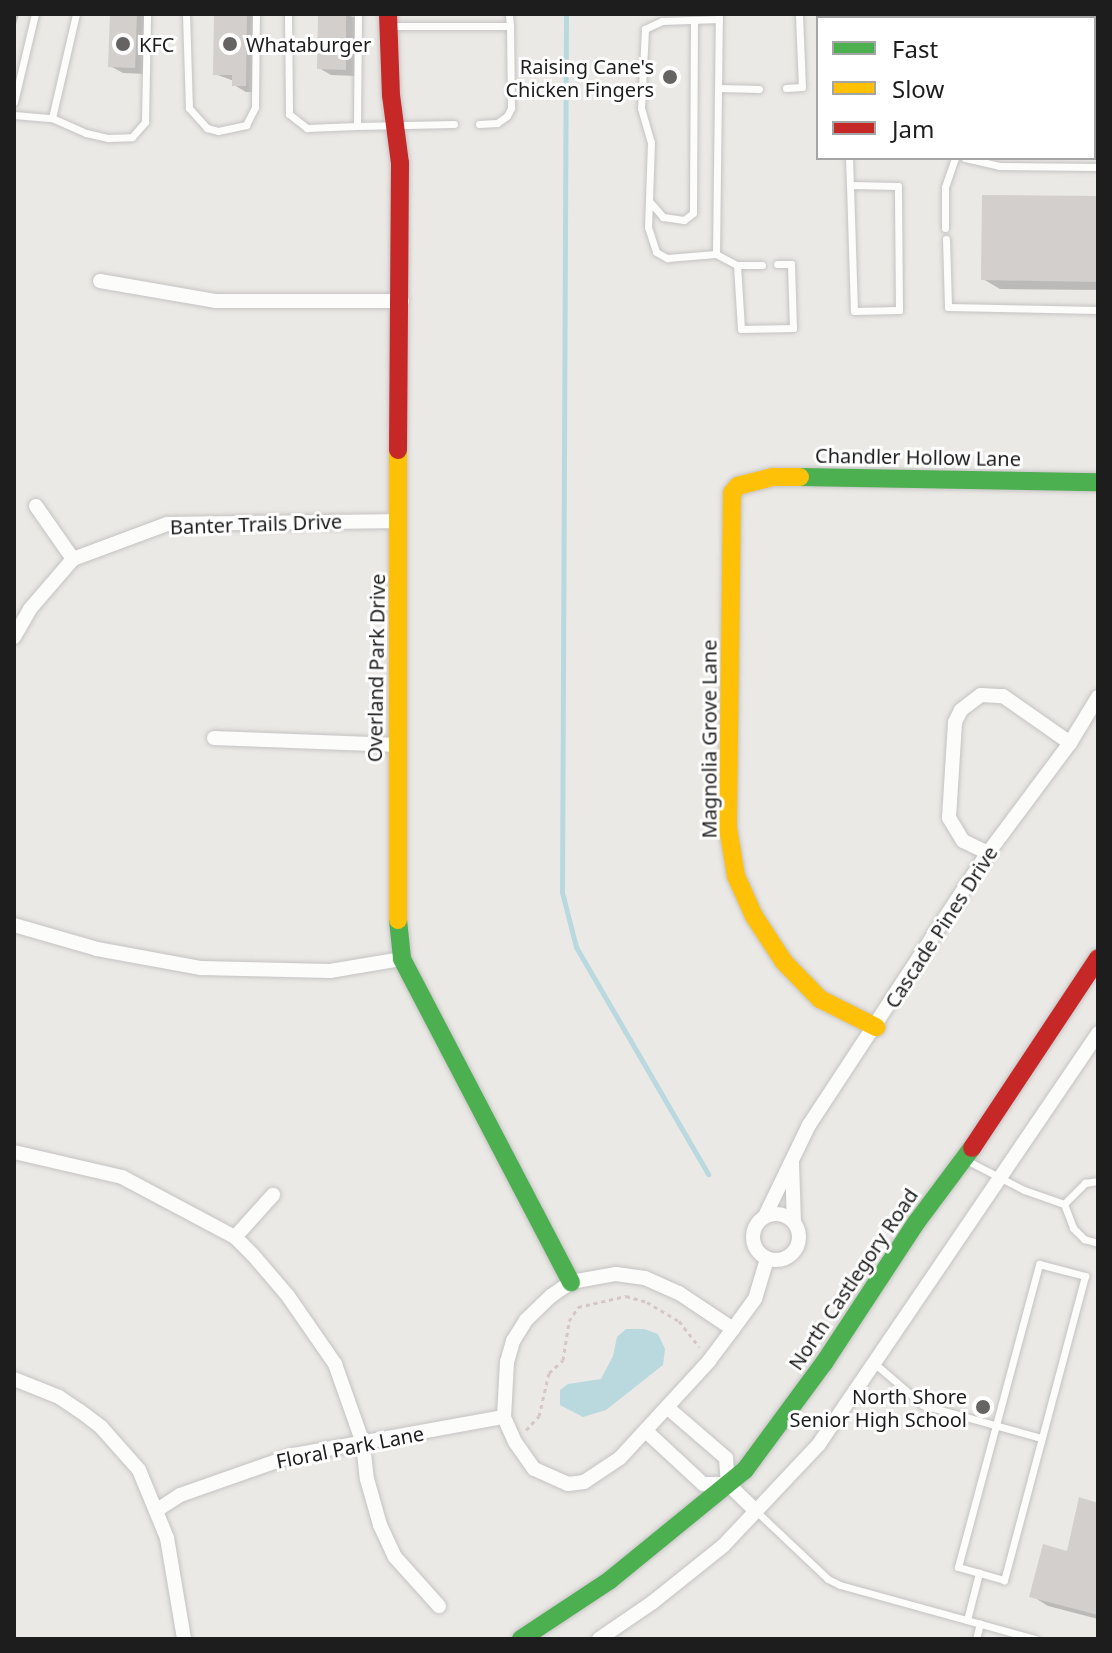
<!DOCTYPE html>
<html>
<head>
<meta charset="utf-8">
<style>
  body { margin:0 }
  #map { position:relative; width:1112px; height:1653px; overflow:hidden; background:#ebe9e6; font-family:"Noto Sans",sans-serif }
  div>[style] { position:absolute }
  .water>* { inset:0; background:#b9d9de }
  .shadow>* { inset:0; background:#0003 }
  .stream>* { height:5px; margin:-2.5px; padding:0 2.5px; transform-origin:2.5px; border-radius:2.5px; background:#b9d9de }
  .building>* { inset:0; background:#d2cfcd }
  .path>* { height:3px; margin-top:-1.5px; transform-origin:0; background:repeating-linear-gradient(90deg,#d5c7c5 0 4px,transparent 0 8px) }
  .roads { filter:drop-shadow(0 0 2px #c4c3c2) drop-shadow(0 0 2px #c4c3c2) }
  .lane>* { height:7px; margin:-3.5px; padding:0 3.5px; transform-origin:3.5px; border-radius:3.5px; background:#fcfcfb }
  .street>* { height:14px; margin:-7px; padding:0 7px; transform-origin:7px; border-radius:7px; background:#fcfcfb }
  .street>.ring { margin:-7px; padding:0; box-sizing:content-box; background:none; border:14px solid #fcfcfb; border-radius:50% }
  .fast>* { height:18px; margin:-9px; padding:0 9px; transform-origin:9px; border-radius:9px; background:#4caf50 }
  .slow>* { height:18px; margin:-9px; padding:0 9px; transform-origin:9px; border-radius:9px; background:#ffc107 }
  .jam>* { height:18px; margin:-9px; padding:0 9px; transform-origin:9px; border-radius:9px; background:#c62828 }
  .dots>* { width:22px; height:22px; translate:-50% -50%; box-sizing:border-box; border:4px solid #fff; border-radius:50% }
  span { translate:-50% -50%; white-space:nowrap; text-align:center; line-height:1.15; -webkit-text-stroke:6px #fff; paint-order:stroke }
  .poi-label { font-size:20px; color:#1d1d1d }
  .left { translate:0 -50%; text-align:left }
  .right { translate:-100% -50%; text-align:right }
  .street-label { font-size:20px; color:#1d1d1d }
  .frame { position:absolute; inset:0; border:16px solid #1d1d1d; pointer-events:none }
  .legend { position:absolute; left:816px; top:16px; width:280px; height:144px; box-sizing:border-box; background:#fff; border:2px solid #a5a5a5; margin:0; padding:10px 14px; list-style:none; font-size:24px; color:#1d1d1d }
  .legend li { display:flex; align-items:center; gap:16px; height:40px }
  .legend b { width:40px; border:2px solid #a5a5a5 }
</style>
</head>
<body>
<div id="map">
  <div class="water">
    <div style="clip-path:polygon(626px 1329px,644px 1329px,658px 1334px,665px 1349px,663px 1365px,606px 1410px,583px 1417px,560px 1405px,560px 1390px,568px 1384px,601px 1379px,613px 1356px,617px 1337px)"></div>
  </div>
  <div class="shadow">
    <div style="clip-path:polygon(14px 14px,19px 14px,14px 31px)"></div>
    <div style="clip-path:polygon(111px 14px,149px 14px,147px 74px,123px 73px,110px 66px)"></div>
    <div style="clip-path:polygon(216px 14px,250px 14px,259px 19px,258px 92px,246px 92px,234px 85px,234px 81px,215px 74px)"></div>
    <div style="clip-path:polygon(320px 14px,347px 14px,358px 20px,357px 76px,331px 75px,319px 68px)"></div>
    <div style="clip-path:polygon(1028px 14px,1052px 14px,1059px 18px,1028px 18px)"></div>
    <div style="clip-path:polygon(1098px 198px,1098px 290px,1000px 289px,983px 279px)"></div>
    <div style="clip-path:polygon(1098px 1505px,1098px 1619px,1048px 1606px,1032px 1596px,1068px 1553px)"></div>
  </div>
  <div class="stream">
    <div style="left:566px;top:14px;width:878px;rotate:90.26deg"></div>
    <div style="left:562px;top:892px;width:57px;rotate:75.7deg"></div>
    <div style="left:576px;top:947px;width:263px;rotate:59.8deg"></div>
  </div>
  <div class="building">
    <div style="clip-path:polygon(110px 14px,137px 14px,135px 68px,108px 67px)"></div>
    <div style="clip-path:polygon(214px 14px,247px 14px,246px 86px,232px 86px,232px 75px,213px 75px)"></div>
    <div style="clip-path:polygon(318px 14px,346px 14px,346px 70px,317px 69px)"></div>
    <div style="clip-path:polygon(982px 195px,1098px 196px,1098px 282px,981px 280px)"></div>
    <div style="clip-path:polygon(1079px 1497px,1098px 1503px,1098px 1615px,1029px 1597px,1043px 1544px,1067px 1551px)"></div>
  </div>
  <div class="path">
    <div style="left:526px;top:1430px;width:19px;rotate:-47deg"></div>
    <div style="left:539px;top:1416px;width:44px;rotate:-76.9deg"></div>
    <div style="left:549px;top:1373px;width:19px;rotate:-43deg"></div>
    <div style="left:563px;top:1360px;width:39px;rotate:-81deg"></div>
    <div style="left:569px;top:1321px;width:17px;rotate:-57deg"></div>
    <div style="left:578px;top:1307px;width:49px;rotate:-12.9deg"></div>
    <div style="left:626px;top:1296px;width:22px;rotate:16deg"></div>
    <div style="left:647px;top:1302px;width:37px;rotate:31deg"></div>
    <div style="left:679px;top:1321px;width:33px;rotate:52deg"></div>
  </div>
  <div class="roads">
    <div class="lane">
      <div style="left:186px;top:14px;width:94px;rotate:88.2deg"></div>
      <div style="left:189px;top:108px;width:27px;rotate:48deg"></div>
      <div style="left:207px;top:128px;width:11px;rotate:15deg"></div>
      <div style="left:218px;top:131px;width:29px;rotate:-12deg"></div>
      <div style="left:246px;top:125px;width:20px;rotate:-63deg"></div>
      <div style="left:255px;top:107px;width:93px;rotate:-89.4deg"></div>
      <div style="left:288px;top:14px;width:100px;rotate:89.4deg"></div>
      <div style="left:289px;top:114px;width:23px;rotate:38deg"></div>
      <div style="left:307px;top:128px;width:50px;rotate:-2.3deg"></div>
      <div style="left:358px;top:14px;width:112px;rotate:90.5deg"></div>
      <div style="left:357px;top:126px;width:97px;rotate:-1.2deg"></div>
      <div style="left:998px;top:14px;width:4px;rotate:90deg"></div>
      <div style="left:1061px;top:14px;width:4px;rotate:90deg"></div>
      <div style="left:1089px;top:18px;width:4px;rotate:-90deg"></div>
      <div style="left:719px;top:19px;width:57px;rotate:178deg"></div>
      <div style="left:662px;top:21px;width:19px;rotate:155deg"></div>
      <div style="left:645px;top:29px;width:79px;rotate:92.9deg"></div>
      <div style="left:641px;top:108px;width:35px;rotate:74deg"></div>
      <div style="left:651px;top:142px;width:85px;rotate:92deg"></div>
      <div style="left:648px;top:227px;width:26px;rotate:72deg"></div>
      <div style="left:656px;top:252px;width:13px;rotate:29deg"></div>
      <div style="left:667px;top:258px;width:49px;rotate:-4.7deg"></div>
      <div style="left:716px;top:254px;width:24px;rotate:28deg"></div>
      <div style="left:1094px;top:21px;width:4px"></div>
      <div style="left:392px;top:26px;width:118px"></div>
      <div style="left:510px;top:26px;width:12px;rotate:-95deg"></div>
      <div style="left:719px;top:88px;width:40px;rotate:1.4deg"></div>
      <div style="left:786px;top:88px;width:16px;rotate:-4deg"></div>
      <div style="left:802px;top:87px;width:73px;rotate:-92.4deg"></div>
      <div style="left:14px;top:102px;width:90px;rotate:-76.6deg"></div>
      <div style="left:14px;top:115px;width:38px;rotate:5deg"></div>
      <div style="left:52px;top:118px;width:107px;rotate:-77deg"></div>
      <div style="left:52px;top:118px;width:37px;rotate:24deg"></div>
      <div style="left:86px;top:133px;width:23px;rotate:13deg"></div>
      <div style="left:108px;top:138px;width:24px;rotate:-2deg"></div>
      <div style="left:132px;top:137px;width:20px;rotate:-49deg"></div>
      <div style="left:145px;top:122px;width:108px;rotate:-88.9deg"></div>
      <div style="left:1094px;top:121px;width:4px"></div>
      <div style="left:479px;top:124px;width:18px;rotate:-3deg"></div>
      <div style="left:497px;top:123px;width:12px;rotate:-35deg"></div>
      <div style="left:507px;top:116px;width:9px;rotate:-63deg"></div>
      <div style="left:511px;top:108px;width:82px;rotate:-90.7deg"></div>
      <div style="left:849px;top:158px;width:27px;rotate:88deg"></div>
      <div style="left:850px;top:185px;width:126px;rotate:88.2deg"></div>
      <div style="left:854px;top:311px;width:45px;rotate:-1.3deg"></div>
      <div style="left:899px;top:310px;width:124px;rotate:-90.5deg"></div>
      <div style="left:898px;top:186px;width:48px;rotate:-178.8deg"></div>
      <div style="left:965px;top:158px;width:35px;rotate:13deg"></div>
      <div style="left:999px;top:166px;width:99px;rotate:0.6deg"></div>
      <div style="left:650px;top:202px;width:20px;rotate:49deg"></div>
      <div style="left:663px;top:217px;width:21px;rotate:8deg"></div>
      <div style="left:684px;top:220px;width:11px;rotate:-38deg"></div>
      <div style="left:693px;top:213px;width:193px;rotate:-89.7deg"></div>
      <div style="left:945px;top:228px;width:41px;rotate:-90deg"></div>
      <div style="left:945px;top:187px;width:31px;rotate:-71deg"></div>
      <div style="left:946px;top:239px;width:68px;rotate:88.3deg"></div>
      <div style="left:948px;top:307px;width:150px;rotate:1.1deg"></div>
      <div style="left:716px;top:254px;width:240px;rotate:-89.3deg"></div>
      <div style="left:762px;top:265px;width:25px;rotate:180deg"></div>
      <div style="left:737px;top:265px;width:64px;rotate:86.4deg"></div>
      <div style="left:741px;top:329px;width:52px;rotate:-1.1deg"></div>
      <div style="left:793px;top:328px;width:64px;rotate:-91.8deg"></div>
      <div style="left:791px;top:264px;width:14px;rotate:180deg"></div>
      <div style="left:968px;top:1161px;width:63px;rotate:27.4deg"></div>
      <div style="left:1024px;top:1190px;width:42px;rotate:19.3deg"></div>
      <div style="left:1064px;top:1204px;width:26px;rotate:69deg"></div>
      <div style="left:1073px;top:1228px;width:16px;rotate:45deg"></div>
      <div style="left:1084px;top:1239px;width:15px;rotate:16deg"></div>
      <div style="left:1064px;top:1204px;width:30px;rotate:-45deg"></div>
      <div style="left:1085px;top:1183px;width:13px;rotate:-9deg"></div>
      <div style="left:1039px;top:1264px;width:48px;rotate:14.6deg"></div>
      <div style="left:1085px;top:1276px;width:315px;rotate:104.9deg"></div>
      <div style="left:1004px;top:1580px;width:48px;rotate:-164.2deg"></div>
      <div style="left:958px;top:1567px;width:314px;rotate:-75deg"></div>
      <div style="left:874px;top:1363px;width:65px;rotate:40.6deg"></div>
      <div style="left:923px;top:1405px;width:123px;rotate:15.6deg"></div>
      <div style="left:756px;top:1511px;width:99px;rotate:43.4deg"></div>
      <div style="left:828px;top:1579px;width:13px;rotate:27deg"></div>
      <div style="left:840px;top:1585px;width:202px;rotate:15.5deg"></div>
      <div style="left:967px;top:1620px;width:49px;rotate:-75.7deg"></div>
      <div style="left:976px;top:1639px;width:16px;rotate:-76deg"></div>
    </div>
    <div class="street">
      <div style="left:100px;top:281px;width:118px;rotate:9.8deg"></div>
      <div style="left:216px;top:301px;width:186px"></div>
      <div style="left:36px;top:506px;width:65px;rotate:55.1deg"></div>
      <div style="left:14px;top:637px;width:32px;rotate:-60deg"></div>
      <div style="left:30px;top:609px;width:66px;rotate:-49.3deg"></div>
      <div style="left:73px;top:559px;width:100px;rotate:-20.4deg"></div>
      <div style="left:167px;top:524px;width:233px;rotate:-0.7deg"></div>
      <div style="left:214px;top:738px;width:184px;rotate:2.2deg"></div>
      <div style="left:988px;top:853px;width:28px;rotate:-154deg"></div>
      <div style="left:963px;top:841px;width:27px;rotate:-121deg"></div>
      <div style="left:949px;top:818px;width:96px;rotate:-86.4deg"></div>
      <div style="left:955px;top:722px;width:13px;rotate:-63deg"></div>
      <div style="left:961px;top:710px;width:25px;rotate:-37deg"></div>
      <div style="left:981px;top:695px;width:22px;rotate:3deg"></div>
      <div style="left:1003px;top:696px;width:82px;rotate:35deg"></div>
      <div style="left:14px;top:925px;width:86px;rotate:16.1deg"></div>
      <div style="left:97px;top:949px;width:106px;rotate:10.4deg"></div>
      <div style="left:201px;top:968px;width:129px;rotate:1.3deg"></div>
      <div style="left:330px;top:971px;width:73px;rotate:-9.5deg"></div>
      <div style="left:14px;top:1152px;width:111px;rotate:13deg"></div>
      <div style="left:122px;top:1177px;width:128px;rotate:28deg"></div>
      <div style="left:235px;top:1237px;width:25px;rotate:45deg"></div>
      <div style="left:253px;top:1255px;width:54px;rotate:49.5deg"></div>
      <div style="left:288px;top:1296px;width:83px;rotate:55.3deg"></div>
      <div style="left:335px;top:1364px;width:84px;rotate:70.5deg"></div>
      <div style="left:363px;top:1443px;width:36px;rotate:84deg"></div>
      <div style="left:367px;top:1479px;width:48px;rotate:74.2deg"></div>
      <div style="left:380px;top:1525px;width:35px;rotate:65deg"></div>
      <div style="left:395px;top:1557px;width:66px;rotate:48.1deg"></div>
      <div style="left:792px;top:1163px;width:59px;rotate:88.1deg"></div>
      <div class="ring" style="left:753px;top:1214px;width:32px;height:32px"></div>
      <div style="left:765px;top:1216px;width:101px;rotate:-64.2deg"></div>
      <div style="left:809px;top:1125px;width:326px;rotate:-56.7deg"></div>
      <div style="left:988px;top:853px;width:137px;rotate:-53.3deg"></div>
      <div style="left:1070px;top:743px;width:54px;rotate:-58.7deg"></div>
      <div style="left:235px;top:1237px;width:57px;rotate:-47.9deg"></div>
      <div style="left:616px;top:1274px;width:29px;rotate:8deg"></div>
      <div style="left:645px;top:1278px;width:37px;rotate:24deg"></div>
      <div style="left:679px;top:1293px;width:65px;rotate:33.7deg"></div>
      <div style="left:733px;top:1329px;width:39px;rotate:127deg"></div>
      <div style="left:710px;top:1360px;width:133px;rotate:132.6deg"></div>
      <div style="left:620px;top:1458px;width:43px;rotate:146.3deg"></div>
      <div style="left:584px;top:1482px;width:16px;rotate:173deg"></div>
      <div style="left:568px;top:1484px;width:37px;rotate:-156deg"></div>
      <div style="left:534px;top:1469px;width:33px;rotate:-125deg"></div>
      <div style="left:515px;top:1442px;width:27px;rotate:-114deg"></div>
      <div style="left:504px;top:1417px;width:55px;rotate:-86.9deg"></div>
      <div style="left:507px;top:1362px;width:22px;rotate:-74deg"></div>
      <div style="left:513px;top:1341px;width:25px;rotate:-58deg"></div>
      <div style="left:526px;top:1320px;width:35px;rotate:-44deg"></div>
      <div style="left:551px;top:1296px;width:24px;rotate:-35deg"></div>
      <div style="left:571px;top:1282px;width:46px;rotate:-10.1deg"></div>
      <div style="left:733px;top:1329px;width:37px;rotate:-54deg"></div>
      <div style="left:755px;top:1299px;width:42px;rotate:-73.3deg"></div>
      <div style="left:14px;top:1379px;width:48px;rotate:21.8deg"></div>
      <div style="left:59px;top:1397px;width:25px;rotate:34deg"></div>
      <div style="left:80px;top:1411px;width:26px;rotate:37deg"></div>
      <div style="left:101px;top:1427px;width:57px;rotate:48.5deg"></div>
      <div style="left:139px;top:1470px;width:74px;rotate:67.6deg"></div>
      <div style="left:167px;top:1538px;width:102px;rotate:80.4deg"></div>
      <div style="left:668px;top:1408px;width:77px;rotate:40.8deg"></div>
      <div style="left:726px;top:1458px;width:26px;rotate:86deg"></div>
      <div style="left:728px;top:1484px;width:39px;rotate:44deg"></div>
      <div style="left:647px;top:1432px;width:76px;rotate:42.9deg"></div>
      <div style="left:703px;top:1484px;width:25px"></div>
      <div style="left:157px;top:1510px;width:27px;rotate:-33deg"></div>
      <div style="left:180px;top:1495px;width:121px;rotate:-19.3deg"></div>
      <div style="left:294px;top:1455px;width:213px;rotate:-10.3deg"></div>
      <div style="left:599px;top:1639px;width:65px;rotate:-34.4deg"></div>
      <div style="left:653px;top:1602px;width:90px;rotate:-38.7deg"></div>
      <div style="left:723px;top:1546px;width:140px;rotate:-46.7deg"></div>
      <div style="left:819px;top:1444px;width:497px;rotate:-55.8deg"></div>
    </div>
    <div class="fast">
      <div style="left:800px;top:477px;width:298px;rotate:1deg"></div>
      <div style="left:398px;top:920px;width:39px;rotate:84deg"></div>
      <div style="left:402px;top:959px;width:365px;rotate:62.4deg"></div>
      <div style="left:521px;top:1639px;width:107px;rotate:-33.5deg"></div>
      <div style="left:610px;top:1580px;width:174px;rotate:-39.2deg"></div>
      <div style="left:745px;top:1470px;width:133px;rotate:-53.6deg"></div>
      <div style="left:824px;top:1363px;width:168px;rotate:-56.7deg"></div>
      <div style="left:916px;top:1223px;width:94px;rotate:-53.3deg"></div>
    </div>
    <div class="slow">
      <div style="left:800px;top:477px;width:27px;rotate:180deg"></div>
      <div style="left:773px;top:477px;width:36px;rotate:166deg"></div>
      <div style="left:738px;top:486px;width:9px;rotate:131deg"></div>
      <div style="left:732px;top:493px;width:335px;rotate:90.7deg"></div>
      <div style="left:728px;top:828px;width:49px;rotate:80.5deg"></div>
      <div style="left:736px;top:876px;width:44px;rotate:65.8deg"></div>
      <div style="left:754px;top:916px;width:55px;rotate:56.9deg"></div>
      <div style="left:784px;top:962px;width:52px;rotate:45.8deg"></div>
      <div style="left:820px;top:999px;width:63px;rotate:26.6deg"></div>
      <div style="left:398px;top:920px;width:470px;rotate:-90deg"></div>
    </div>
    <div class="jam">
      <div style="left:388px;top:14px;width:81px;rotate:87.9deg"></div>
      <div style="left:391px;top:95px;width:69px;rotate:82.5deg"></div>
      <div style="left:400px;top:163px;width:287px;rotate:90.4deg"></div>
      <div style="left:972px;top:1148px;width:228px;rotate:-56.4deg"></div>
    </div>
  </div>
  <div class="dots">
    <div style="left:123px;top:44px;background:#656463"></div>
    <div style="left:230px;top:44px;background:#656463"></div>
    <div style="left:670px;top:77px;background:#656463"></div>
    <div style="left:983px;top:1407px;background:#656463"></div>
  </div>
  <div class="poi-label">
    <span class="left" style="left:139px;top:44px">KFC</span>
    <span class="left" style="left:246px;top:44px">Whataburger</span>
    <span class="right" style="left:654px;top:78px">Raising Cane's<br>Chicken Fingers</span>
    <span class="right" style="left:967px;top:1408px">North Shore<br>Senior High School</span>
  </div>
  <div class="street-label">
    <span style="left:918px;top:457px;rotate:1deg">Chandler Hollow Lane</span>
    <span style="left:256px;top:524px;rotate:-2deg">Banter Trails Drive</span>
    <span style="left:376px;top:668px;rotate:-89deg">Overland Park Drive</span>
    <span style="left:709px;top:739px;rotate:-90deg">Magnolia Grove Lane</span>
    <span style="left:941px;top:927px;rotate:-57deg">Cascade Pines Drive</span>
    <span style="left:853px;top:1279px;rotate:-56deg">North Castlegory Road</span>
    <span style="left:350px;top:1447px;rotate:-11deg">Floral Park Lane</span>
  </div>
  <div class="frame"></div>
  <ul class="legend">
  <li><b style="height:10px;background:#4caf50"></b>Fast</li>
  <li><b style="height:10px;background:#ffc107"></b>Slow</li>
  <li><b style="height:10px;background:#c62828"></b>Jam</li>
  </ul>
</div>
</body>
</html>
